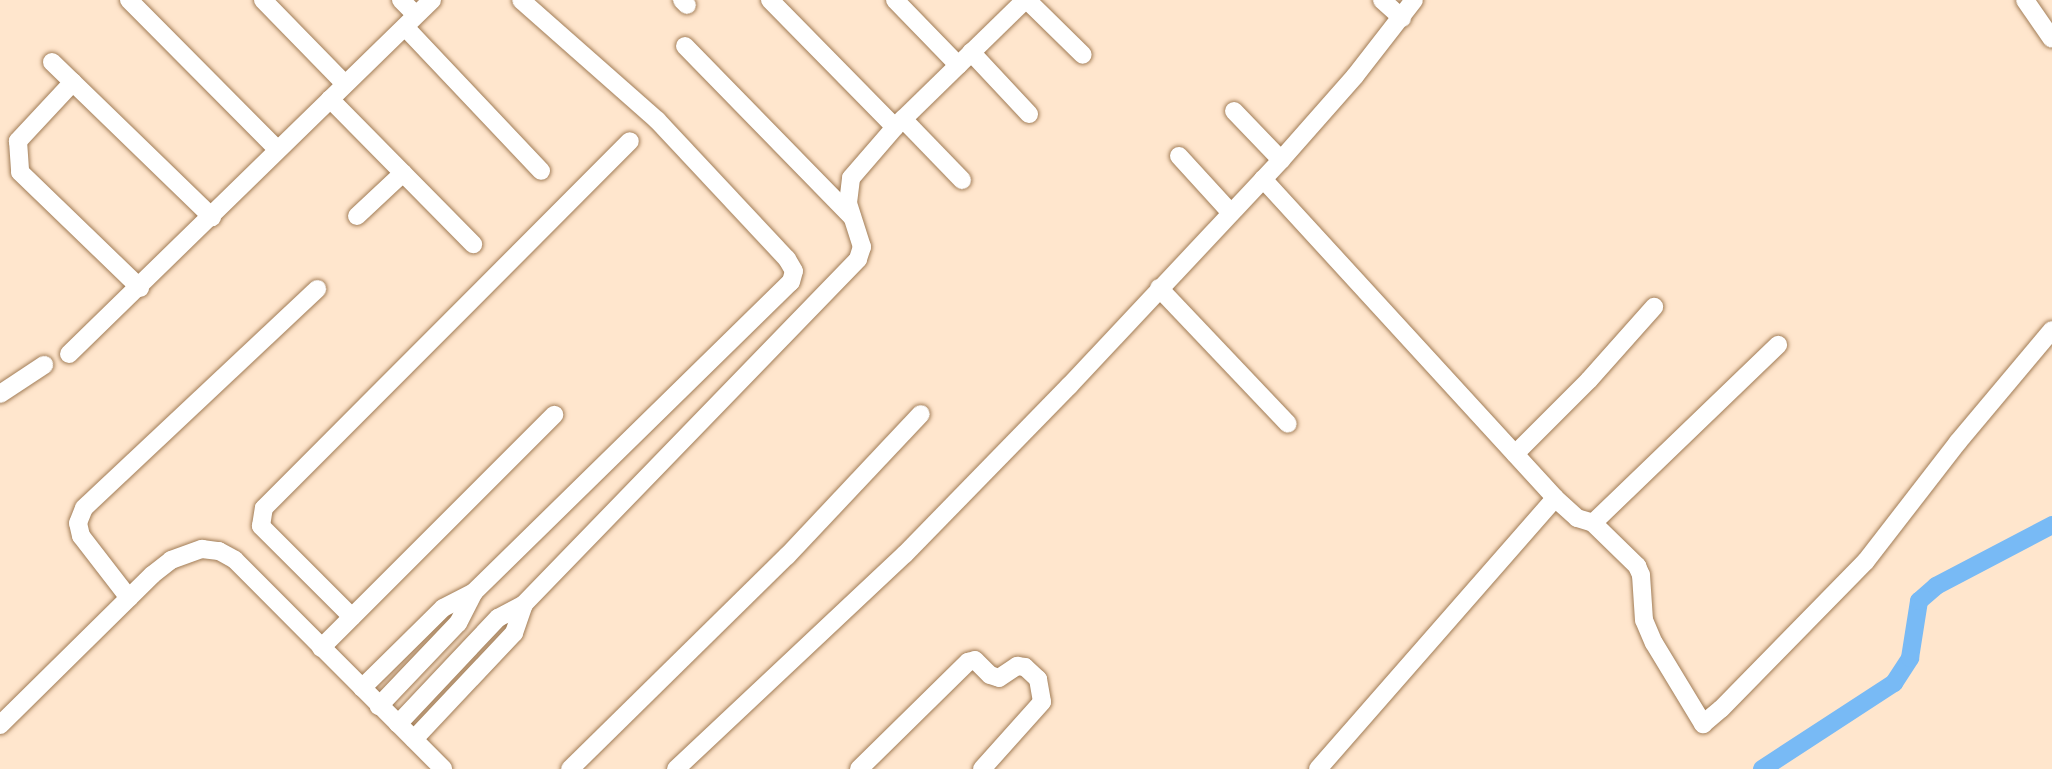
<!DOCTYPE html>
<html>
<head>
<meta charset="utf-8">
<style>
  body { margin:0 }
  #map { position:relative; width:2052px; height:769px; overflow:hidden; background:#ffe6cd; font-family:"Work Sans",sans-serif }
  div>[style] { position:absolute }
  .canal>* { height:18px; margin:-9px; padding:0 9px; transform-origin:9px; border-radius:9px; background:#78baf5 }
  .roads { filter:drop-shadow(0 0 2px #a17c56) drop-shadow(0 0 2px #a17c56) }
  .minor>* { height:18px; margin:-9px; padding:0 9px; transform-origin:9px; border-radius:9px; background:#fff }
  span { translate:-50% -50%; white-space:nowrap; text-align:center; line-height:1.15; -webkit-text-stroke:5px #fff; paint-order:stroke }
</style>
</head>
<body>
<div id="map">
  <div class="canal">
    <div style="left:1762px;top:769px;width:158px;rotate:-33.1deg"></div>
    <div style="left:1894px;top:683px;width:30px;rotate:-57deg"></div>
    <div style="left:1910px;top:658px;width:58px;rotate:-81deg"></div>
    <div style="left:1919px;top:601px;width:23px;rotate:-41deg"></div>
    <div style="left:1936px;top:586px;width:131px;rotate:-27.7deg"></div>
  </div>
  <div class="roads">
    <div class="minor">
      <div style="left:129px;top:0;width:211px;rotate:45.2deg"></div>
      <div style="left:263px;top:0;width:117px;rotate:45.7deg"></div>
      <div style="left:401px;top:0;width:21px;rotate:45deg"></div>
      <div style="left:682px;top:0;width:7px;rotate:45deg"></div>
      <div style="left:770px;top:0;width:178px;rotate:45.5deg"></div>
      <div style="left:895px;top:0;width:91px;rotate:45.9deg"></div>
      <div style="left:1027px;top:0;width:78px;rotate:44.5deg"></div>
      <div style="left:1382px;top:0;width:27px;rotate:42deg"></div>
      <div style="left:2025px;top:0;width:47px;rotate:55.3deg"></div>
      <div style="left:405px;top:27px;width:198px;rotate:46.6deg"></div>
      <div style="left:685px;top:46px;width:239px;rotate:45.7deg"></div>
      <div style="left:971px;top:52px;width:85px;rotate:46.9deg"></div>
      <div style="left:52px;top:62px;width:223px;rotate:44.1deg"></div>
      <div style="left:73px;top:82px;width:81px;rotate:133deg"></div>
      <div style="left:18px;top:141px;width:31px;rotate:86deg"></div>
      <div style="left:20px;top:172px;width:167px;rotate:44deg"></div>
      <div style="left:330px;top:99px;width:204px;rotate:45.4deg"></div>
      <div style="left:1234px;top:111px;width:68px;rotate:46.2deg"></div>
      <div style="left:903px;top:119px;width:85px;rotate:46deg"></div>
      <div style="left:1179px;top:156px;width:77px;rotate:47.6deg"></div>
      <div style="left:1263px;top:179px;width:432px;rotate:47.5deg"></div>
      <div style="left:1555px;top:498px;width:30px;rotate:42deg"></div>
      <div style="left:1577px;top:518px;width:17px;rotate:17deg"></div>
      <div style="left:1593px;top:523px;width:62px;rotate:44.3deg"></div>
      <div style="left:1637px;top:566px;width:10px;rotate:66deg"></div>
      <div style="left:1641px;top:575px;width:45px;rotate:86.2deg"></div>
      <div style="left:1644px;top:620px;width:25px;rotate:67deg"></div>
      <div style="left:1654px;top:643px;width:95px;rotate:58.8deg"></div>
      <div style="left:1703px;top:724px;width:23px;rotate:-40deg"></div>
      <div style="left:1721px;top:709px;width:207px;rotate:-45.6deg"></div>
      <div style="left:1866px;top:561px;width:150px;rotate:-52.3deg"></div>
      <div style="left:1958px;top:442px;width:146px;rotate:-50deg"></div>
      <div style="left:357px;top:216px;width:63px;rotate:-43.1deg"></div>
      <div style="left:1159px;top:288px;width:187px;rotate:46.5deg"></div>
      <div style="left:69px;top:354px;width:507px;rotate:-44.28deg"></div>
      <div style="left:0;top:394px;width:53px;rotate:-33.4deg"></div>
      <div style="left:1515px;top:454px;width:105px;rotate:-45deg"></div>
      <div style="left:1589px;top:380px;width:98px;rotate:-48.3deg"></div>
      <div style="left:1593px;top:523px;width:257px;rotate:-43.9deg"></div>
      <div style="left:474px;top:592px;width:443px;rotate:-44.4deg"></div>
      <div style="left:791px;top:282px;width:11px;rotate:-75deg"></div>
      <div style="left:794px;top:271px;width:14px;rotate:-120deg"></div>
      <div style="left:787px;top:259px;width:190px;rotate:-133.1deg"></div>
      <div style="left:657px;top:120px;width:181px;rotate:-138.6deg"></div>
      <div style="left:129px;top:598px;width:78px;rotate:-127.7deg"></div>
      <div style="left:81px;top:536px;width:13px;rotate:-103deg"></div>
      <div style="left:78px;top:523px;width:16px;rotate:-68deg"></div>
      <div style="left:84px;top:508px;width:320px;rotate:-43.2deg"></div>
      <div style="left:524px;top:604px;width:480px;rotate:-45.9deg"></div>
      <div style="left:858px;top:259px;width:13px;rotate:-72deg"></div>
      <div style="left:862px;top:247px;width:46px;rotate:-107.7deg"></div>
      <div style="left:848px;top:203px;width:25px;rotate:-83deg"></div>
      <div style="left:851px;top:178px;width:67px;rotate:-49.2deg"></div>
      <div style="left:895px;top:127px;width:182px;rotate:-44.3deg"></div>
      <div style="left:352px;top:617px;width:129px;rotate:-135deg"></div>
      <div style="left:261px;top:526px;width:18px;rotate:-81deg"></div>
      <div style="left:264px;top:508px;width:518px;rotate:-45.08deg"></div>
      <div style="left:321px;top:648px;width:330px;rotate:-45deg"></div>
      <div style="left:362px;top:688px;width:114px;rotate:-44.6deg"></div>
      <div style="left:443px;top:608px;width:35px;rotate:-27deg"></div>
      <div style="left:474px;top:592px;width:35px;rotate:117deg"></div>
      <div style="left:458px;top:623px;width:115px;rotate:133.6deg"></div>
      <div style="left:398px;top:724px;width:146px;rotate:-46.7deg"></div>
      <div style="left:498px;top:618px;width:30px;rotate:-28deg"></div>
      <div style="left:524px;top:604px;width:31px;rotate:109deg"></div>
      <div style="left:514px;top:633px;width:146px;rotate:133.3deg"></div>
      <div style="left:0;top:725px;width:214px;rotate:-44.6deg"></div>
      <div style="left:152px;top:575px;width:24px;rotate:-38deg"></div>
      <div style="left:171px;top:560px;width:33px;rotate:-20deg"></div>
      <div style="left:202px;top:549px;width:17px;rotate:7deg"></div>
      <div style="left:219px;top:551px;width:18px;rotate:29deg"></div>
      <div style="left:235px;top:560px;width:295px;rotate:45.1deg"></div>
      <div style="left:570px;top:769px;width:304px;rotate:-44.5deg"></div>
      <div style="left:787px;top:556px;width:195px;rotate:-46.7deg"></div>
      <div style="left:676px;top:769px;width:314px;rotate:-43.2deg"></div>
      <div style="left:905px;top:554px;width:235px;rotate:-45.7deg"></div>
      <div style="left:1069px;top:386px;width:310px;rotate:-46.8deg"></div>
      <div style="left:1281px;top:160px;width:112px;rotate:-48.6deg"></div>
      <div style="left:1355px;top:76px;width:96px;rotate:-52.2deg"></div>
      <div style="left:859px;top:769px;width:153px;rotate:-44.5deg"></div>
      <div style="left:968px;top:662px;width:7px;rotate:-16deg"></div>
      <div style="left:975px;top:660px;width:21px;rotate:45deg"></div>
      <div style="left:990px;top:675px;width:9px;rotate:18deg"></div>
      <div style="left:999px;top:678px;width:22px;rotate:-34deg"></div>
      <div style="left:1017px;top:666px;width:8px;rotate:7deg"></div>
      <div style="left:1025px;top:667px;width:18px;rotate:43deg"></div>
      <div style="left:1038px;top:679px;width:23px;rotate:80deg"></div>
      <div style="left:1042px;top:702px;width:90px;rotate:131.8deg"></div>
      <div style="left:1318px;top:769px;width:360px;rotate:-48.8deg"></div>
    </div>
  </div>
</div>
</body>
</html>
